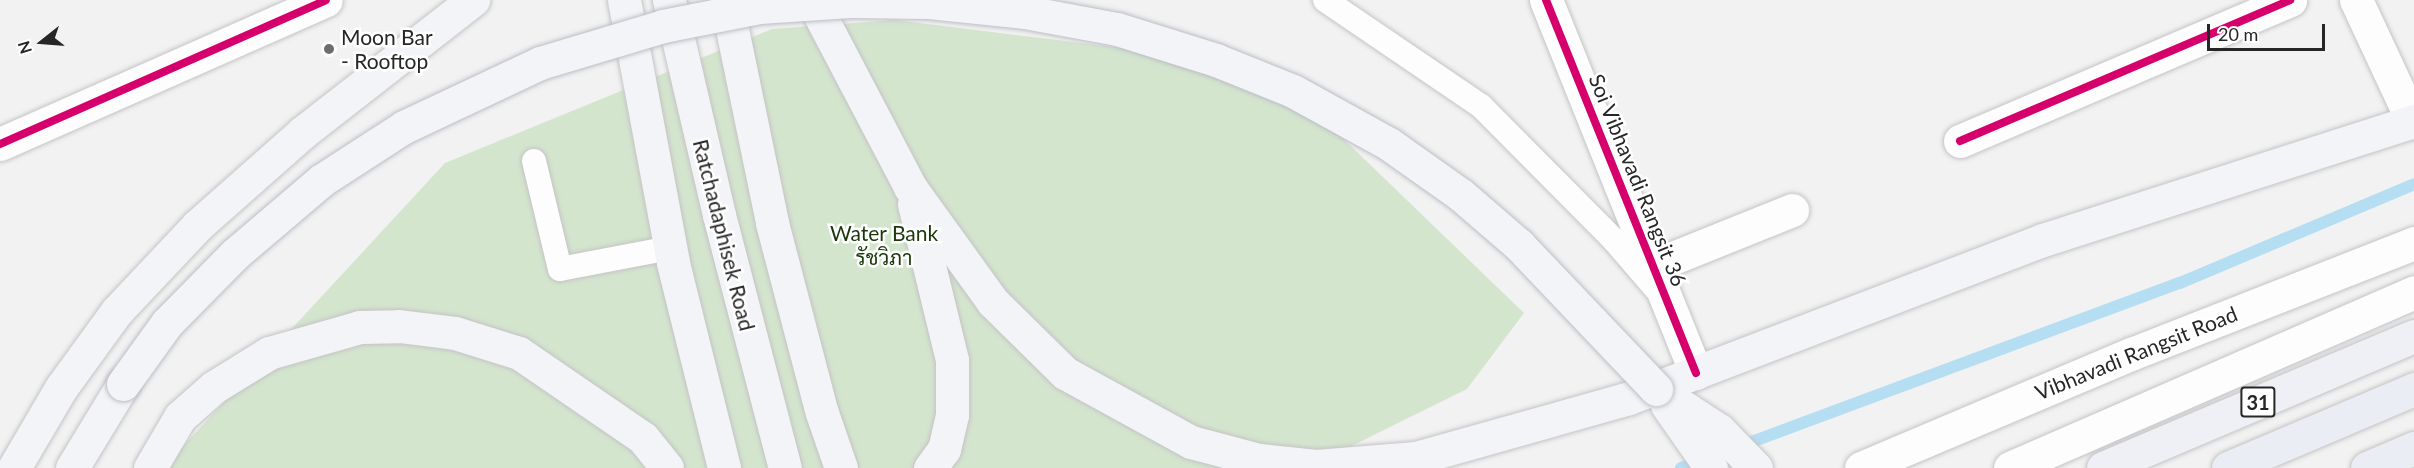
<!DOCTYPE html>
<html>
<head>
<meta charset="utf-8">
<style>
  body { margin:0 }
  #map { position:relative; width:2414px; height:468px; overflow:hidden; background:#f2f2f2; font-family:Lato,Sarabun,sans-serif }
  div>[style] { position:absolute }
  .green>* { inset:0; background:#d4e5ce }
  .stream>* { height:12px; margin:-6px; padding:0 6px; transform-origin:6px; border-radius:6px; background:#b6def2 }
  .roads { filter:drop-shadow(0 0 2px #c4c4c4) drop-shadow(0 0 2px #c4c4c4) }
  .service>* { height:24px; margin:-12px; padding:0 12px; transform-origin:12px; border-radius:12px; background:#fdfdfd }
  .minor>* { height:33px; margin:-16.5px; padding:0 16.5px; transform-origin:16.5px; border-radius:16.5px; background:#fdfdfd }
  .secondary>* { height:33px; margin:-16.5px; padding:0 16.5px; transform-origin:16.5px; border-radius:16.5px; background:#fdfdfd }
  .primary>* { height:33px; margin:-16.5px; padding:0 16.5px; transform-origin:16.5px; border-radius:16.5px; background:#f2f4f7 }
  .trunk>* { height:33px; margin:-16.5px; padding:0 16.5px; transform-origin:16.5px; border-radius:16.5px; background:#eef0f6 }
  .motorway>* { height:33px; margin:-16.5px; padding:0 16.5px; transform-origin:16.5px; border-radius:16.5px; background:#eaedf4 }
  .bridges { filter:drop-shadow(0 0 2px #bbbec5) drop-shadow(0 0 2px #bbbec5) }
  .primary-bridge>* { height:33px; margin:-16.5px; padding:0 16.5px; transform-origin:16.5px; border-radius:16.5px; background:#f2f4f7 }
  .cycleway>* { height:8px; margin:-4px; padding:0 4px; transform-origin:4px; border-radius:4px; background:#d6006c }
  .dots>* { width:16px; height:16px; translate:-50% -50%; box-sizing:border-box; border:3px solid #fff; border-radius:50% }
  span { translate:-50% -50%; white-space:nowrap; text-align:center; line-height:1.15; -webkit-text-stroke:5px #fff; paint-order:stroke }
  .shield-label span { padding:2px 4px; background:#fff; border:2px solid; border-radius:4px; -webkit-text-stroke-width:0 }
  .shield-label { font-size:20px; color:#262626; font-weight:700 }
  .poi-label { font-size:21px; color:#262626 }
  .left { translate:0 -50%; text-align:left }
  .street-label { font-size:21px; color:#262626 }
  .park-label { font-size:21px; color:#1a380b }
  .north { position:absolute; left:12px; top:12px; width:60px; height:60px; -webkit-text-stroke:4px #fff; paint-order:stroke; rotate:253deg; font-size:16px; font-weight:700; line-height:24px; text-align:center; color:#262626 }
  .north::after { content:''; display:block; margin:auto; width:21px; height:27px; background:#262626; clip-path:polygon(50% 0,100% 100%,50% 72%,0 100%) }
  .scale { position:absolute; left:2207px; top:24px; width:118px; height:27px; box-sizing:border-box; border:3px solid #262626; border-top:0; padding-left:8px; font-size:18px; line-height:21px; white-space:nowrap; color:#262626; -webkit-text-stroke:4px #fff; paint-order:stroke }
</style>
</head>
<body>
<div id="map">
  <div class="green">
    <div style="clip-path:polygon(895px 20px,1163px 53px,1329px 125px,1524px 313px,1467px 389px,1307px 468px,163px 468px,445px 163px,772px 29px)"></div>
  </div>
  <div class="stream">
    <div style="left:1738px;top:447px;width:471px;rotate:-20.4deg"></div>
    <div style="left:2180px;top:283px;width:254px;rotate:-22.9deg"></div>
    <div style="left:1681px;top:468px;width:22px;rotate:-21deg"></div>
  </div>
  <div class="roads">
    <div class="service">
      <div style="left:1325px;top:0;width:189px;rotate:34.2deg"></div>
      <div style="left:1481px;top:106px;width:187px;rotate:45.2deg"></div>
      <div style="left:1613px;top:239px;width:66px;rotate:49.3deg"></div>
      <div style="left:534px;top:161px;width:111px;rotate:76.5deg"></div>
      <div style="left:560px;top:269px;width:112px;rotate:-10.8deg"></div>
    </div>
    <div class="minor">
      <div style="left:1546px;top:0;width:402px;rotate:68.1deg"></div>
      <div style="left:2356px;top:0;width:135px;rotate:65deg"></div>
      <div style="left:1960px;top:141px;width:359px;rotate:-23.1deg"></div>
      <div style="left:0;top:144px;width:356px;rotate:-23.8deg"></div>
      <div style="left:1653px;top:266px;width:150px;rotate:-21.9deg"></div>
    </div>
    <div class="secondary">
      <div style="left:1861px;top:468px;width:293px;rotate:-22.9deg"></div>
      <div style="left:2131px;top:354px;width:304px;rotate:-21.4deg"></div>
      <div style="left:2010px;top:468px;width:441px;rotate:-23.5deg"></div>
    </div>
    <div class="primary">
      <div style="left:624px;top:0;width:268px;rotate:79.4deg"></div>
      <div style="left:673px;top:263px;width:211px;rotate:76deg"></div>
      <div style="left:669px;top:0;width:221px;rotate:76.9deg"></div>
      <div style="left:719px;top:215px;width:261px;rotate:75.4deg"></div>
      <div style="left:726px;top:0;width:228px;rotate:78.3deg"></div>
      <div style="left:772px;top:223px;width:196px;rotate:75.3deg"></div>
      <div style="left:822px;top:413px;width:58px;rotate:70.9deg"></div>
      <div style="left:812px;top:0;width:211px;rotate:62.3deg"></div>
      <div style="left:910px;top:187px;width:142px;rotate:54.2deg"></div>
      <div style="left:993px;top:302px;width:101px;rotate:44.6deg"></div>
      <div style="left:1065px;top:373px;width:144px;rotate:28.7deg"></div>
      <div style="left:1191px;top:442px;width:70px;rotate:14.8deg"></div>
      <div style="left:1259px;top:460px;width:57px;rotate:6deg"></div>
      <div style="left:1316px;top:466px;width:100px;rotate:-4.6deg"></div>
      <div style="left:1416px;top:458px;width:221px;rotate:-15.7deg"></div>
      <div style="left:914px;top:204px;width:161px;rotate:76.3deg"></div>
      <div style="left:952px;top:360px;width:55px;rotate:90deg"></div>
      <div style="left:952px;top:415px;width:35px;rotate:103deg"></div>
      <div style="left:944px;top:449px;width:24px;rotate:126deg"></div>
      <div style="left:1656px;top:389px;width:75px;rotate:33.1deg"></div>
      <div style="left:1719px;top:430px;width:53px;rotate:45.8deg"></div>
      <div style="left:1629px;top:398px;width:443px;rotate:-20.9deg"></div>
      <div style="left:2043px;top:240px;width:390px;rotate:-17.8deg"></div>
      <div style="left:1667px;top:405px;width:77px;rotate:55.1deg"></div>
      <div style="left:14px;top:468px;width:93px;rotate:-59.6deg"></div>
      <div style="left:61px;top:388px;width:95px;rotate:-54deg"></div>
      <div style="left:117px;top:311px;width:117px;rotate:-46.7deg"></div>
      <div style="left:197px;top:226px;width:140px;rotate:-41.5deg"></div>
      <div style="left:302px;top:133px;width:217px;rotate:-37.9deg"></div>
      <div style="left:72px;top:468px;width:98px;rotate:-58.7deg"></div>
      <div style="left:150px;top:468px;width:59px;rotate:-59.5deg"></div>
      <div style="left:180px;top:417px;width:45px;rotate:-41.4deg"></div>
      <div style="left:214px;top:387px;width:65px;rotate:-31.7deg"></div>
      <div style="left:269px;top:353px;width:95px;rotate:-15.9deg"></div>
      <div style="left:360px;top:327px;width:39px;rotate:-1deg"></div>
      <div style="left:399px;top:326px;width:56px;rotate:7.1deg"></div>
      <div style="left:455px;top:333px;width:67px;rotate:17.4deg"></div>
      <div style="left:519px;top:353px;width:150px;rotate:34.4deg"></div>
      <div style="left:643px;top:438px;width:38px;rotate:51deg"></div>
    </div>
    <div class="trunk">
      <div style="left:2103px;top:468px;width:338px;rotate:-23deg"></div>
    </div>
    <div class="motorway">
      <div style="left:2228px;top:468px;width:202px;rotate:-23deg"></div>
      <div style="left:2367px;top:468px;width:51px;rotate:-23.1deg"></div>
    </div>
  </div>
  <div class="bridges">
    <div class="primary-bridge">
      <div style="left:123px;top:384px;width:75px;rotate:-54.2deg"></div>
      <div style="left:167px;top:323px;width:97px;rotate:-45.4deg"></div>
      <div style="left:235px;top:254px;width:114px;rotate:-40.4deg"></div>
      <div style="left:322px;top:180px;width:98px;rotate:-32.9deg"></div>
      <div style="left:404px;top:127px;width:150px;rotate:-25.2deg"></div>
      <div style="left:540px;top:63px;width:128px;rotate:-16.7deg"></div>
      <div style="left:663px;top:26px;width:98px;rotate:-11.2deg"></div>
      <div style="left:759px;top:7px;width:91px;rotate:-3.8deg"></div>
      <div style="left:850px;top:1px;width:79px;rotate:0.7deg"></div>
      <div style="left:929px;top:2px;width:97px;rotate:5.9deg"></div>
      <div style="left:1025px;top:12px;width:94px;rotate:10.5deg"></div>
      <div style="left:1117px;top:29px;width:104px;rotate:17.4deg"></div>
      <div style="left:1216px;top:60px;width:83px;rotate:21.9deg"></div>
      <div style="left:1293px;top:91px;width:110px;rotate:28.9deg"></div>
      <div style="left:1389px;top:144px;width:88px;rotate:35.3deg"></div>
      <div style="left:1461px;top:195px;width:77px;rotate:40.8deg"></div>
      <div style="left:1519px;top:245px;width:199px;rotate:46.4deg"></div>
    </div>
  </div>
  <div class="cycleway">
    <div style="left:1546px;top:0;width:402px;rotate:68.1deg"></div>
    <div style="left:1960px;top:141px;width:359px;rotate:-23.1deg"></div>
    <div style="left:0;top:144px;width:356px;rotate:-23.8deg"></div>
  </div>
  <div class="dots">
    <div style="left:329px;top:49px;background:#6d6d6d"></div>
  </div>
  <div class="shield-label">
    <span style="left:2258px;top:402px">31</span>
  </div>
  <div class="poi-label">
    <span class="left" style="left:341px;top:49px">Moon Bar<br>- Rooftop</span>
  </div>
  <div class="street-label">
    <span style="left:1638px;top:180px;rotate:68deg">Soi Vibhavadi Rangsit 36</span>
    <span style="left:724px;top:235px;rotate:76deg">Ratchadaphisek Road</span>
    <span style="left:2136px;top:353px;rotate:-22deg">Vibhavadi Rangsit Road</span>
  </div>
  <div class="park-label">
    <span style="left:884px;top:245px">Water Bank<br>รัชวิภา</span>
  </div>
  <div class="north">N</div>
  <div class="scale">20 m</div>
</div>
</body>
</html>
